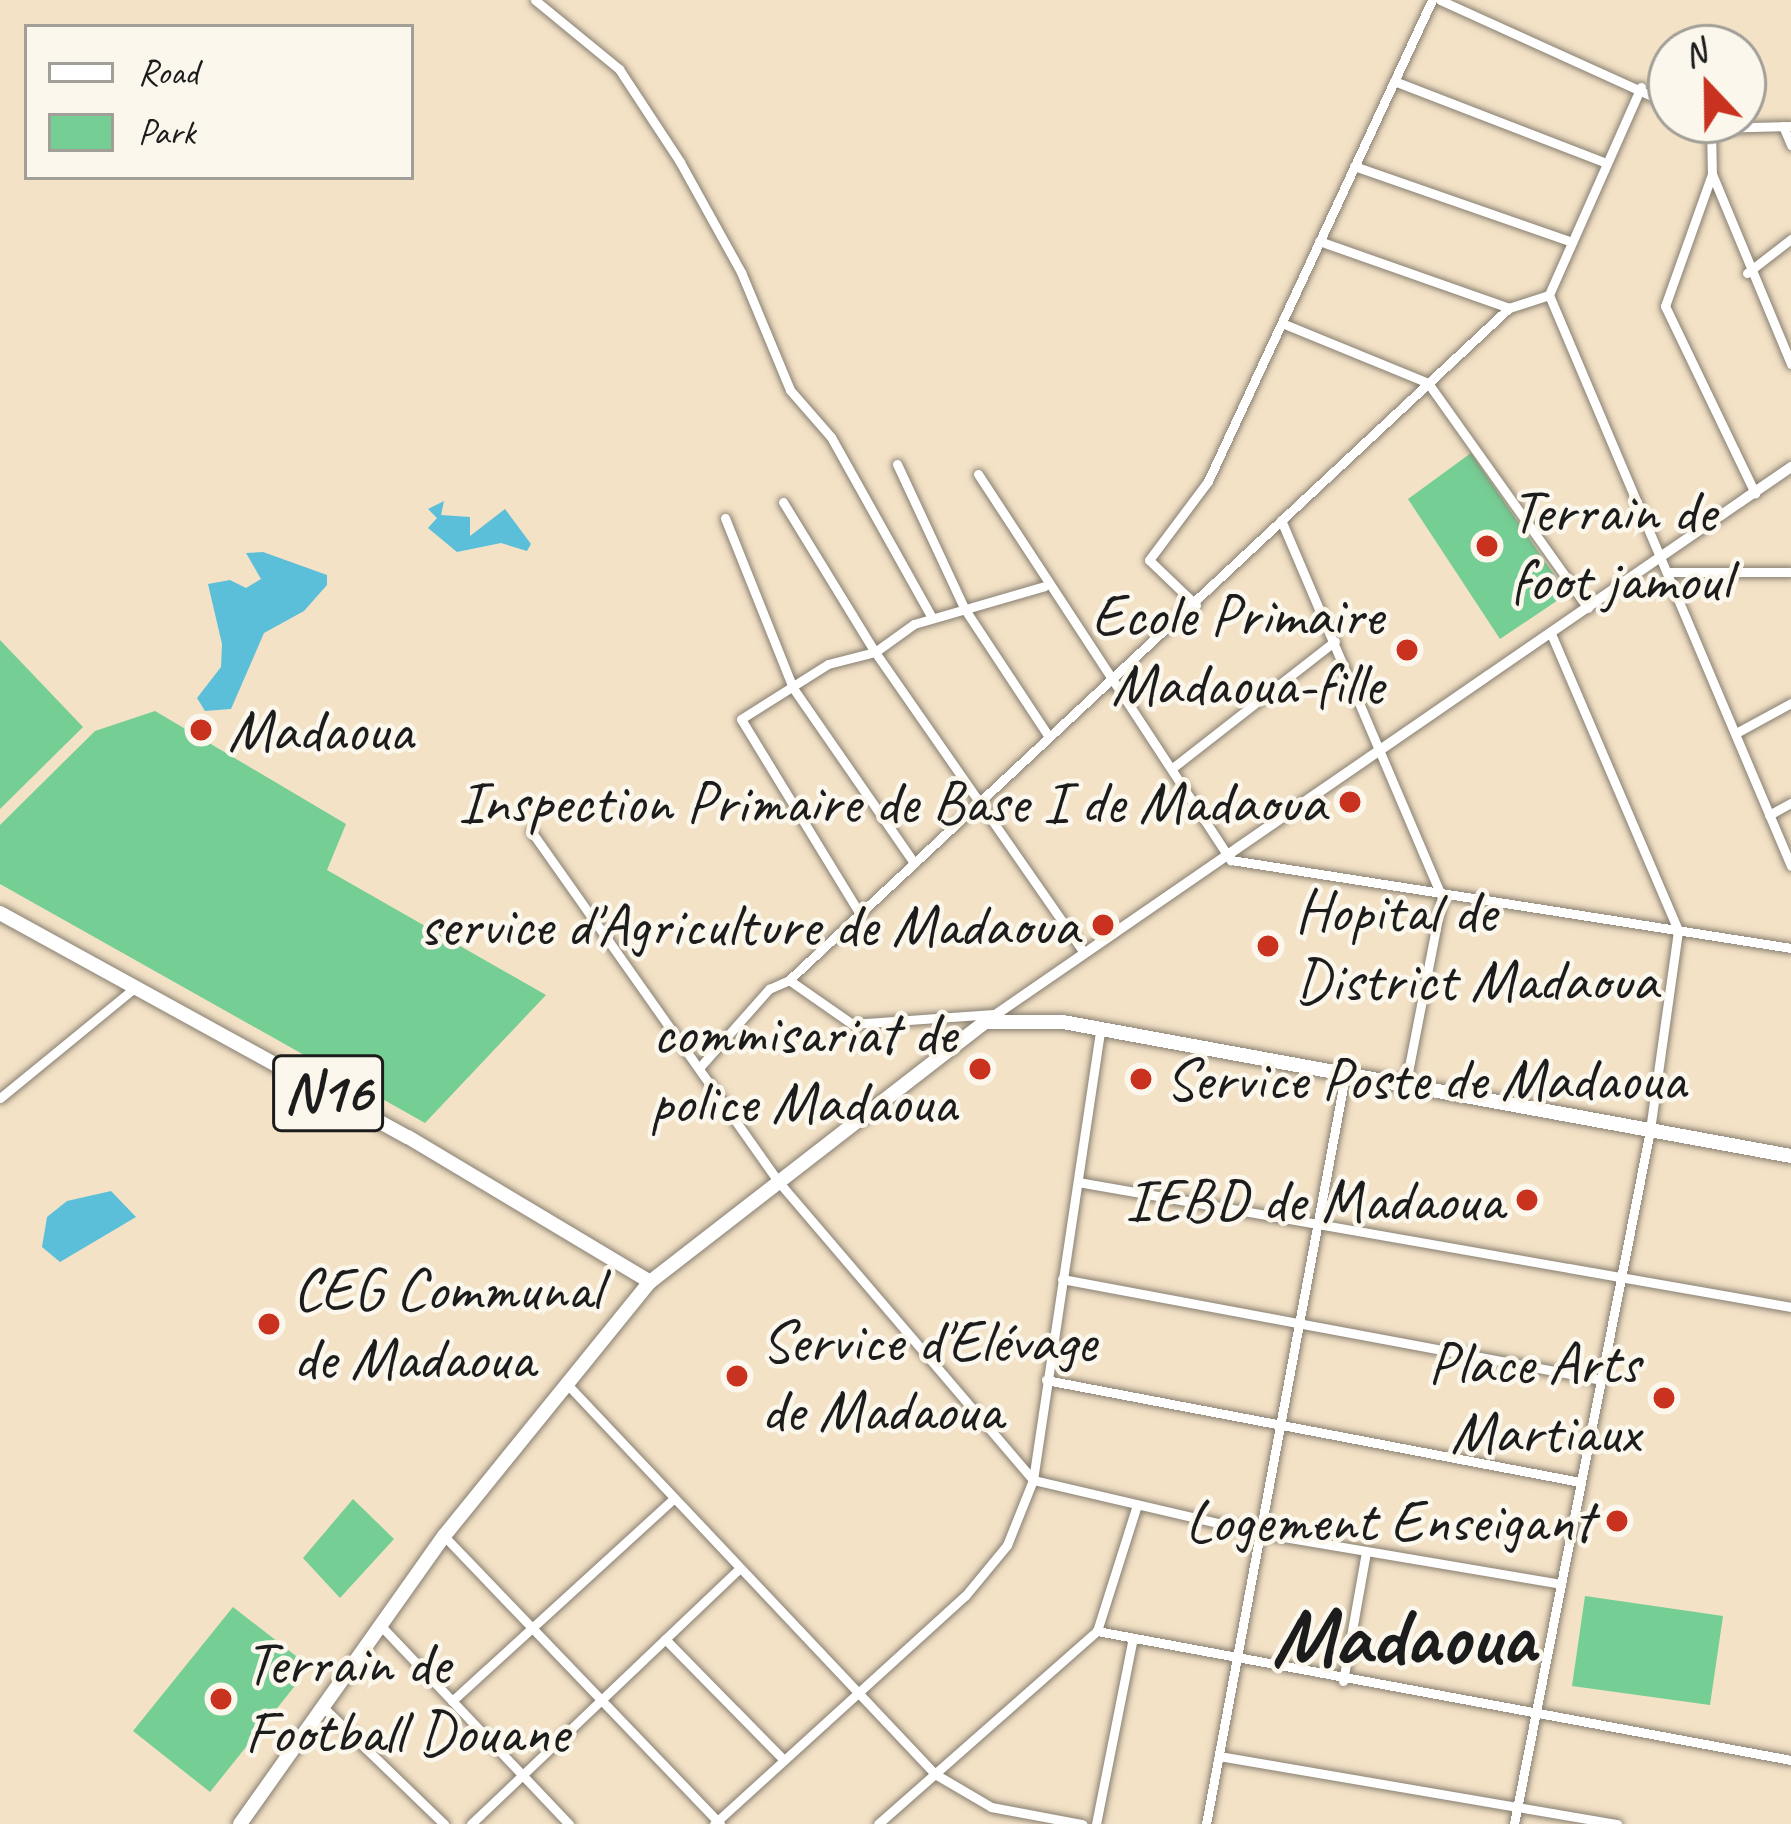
<!DOCTYPE html>
<html>
<head>
<meta charset="utf-8">
<style>
  body { margin:0 }
  #map { position:relative; width:1791px; height:1824px; overflow:hidden; background:#f3e2c6; font-family:Caveat,sans-serif }
  div>[style] { position:absolute }
  .green>* { inset:0; background:#75ce94 }
  .water>* { inset:0; background:#5bbfd9 }
  .roads { filter:drop-shadow(0 0 3px #887f71) drop-shadow(0 0 3px #887f71) }
  .minor>* { height:9px; margin:-4.5px; padding:0 4.5px; transform-origin:4.5px; border-radius:4.5px; background:#fff }
  .tertiary>* { height:10px; margin:-5px; padding:0 5px; transform-origin:5px; border-radius:5px; background:#fff }
  .primary>* { height:14px; margin:-7px; padding:0 7px; transform-origin:7px; border-radius:7px; background:#fff }
  .trunk>* { height:14px; margin:-7px; padding:0 7px; transform-origin:7px; border-radius:7px; background:#fff }
  .dots>* { width:33px; height:33px; translate:-50% -50%; box-sizing:border-box; border:6px solid #fbf7ec; border-radius:50% }
  span { translate:-50% -50%; white-space:nowrap; text-align:center; line-height:1.15; -webkit-text-stroke:9px #fbf7ec; paint-order:stroke }
  .shield-label span { padding:3px 9px; background:#fbf7ec; border:3px solid; border-radius:9px; -webkit-text-stroke-width:0 }
  .shield-label { font-size:57px; color:#1c1c1c; font-weight:700 }
  .poi-label { font-size:60px; color:#1c1c1c }
  .left { translate:0 -50%; text-align:left }
  .right { translate:-100% -50%; text-align:right }
  .town-label { font-size:84px; color:#1c1c1c; font-weight:700 }
  .legend { position:absolute; left:24px; top:24px; width:390px; height:156px; box-sizing:border-box; background:#fbf7ec; border:3px solid #a29f99; margin:0; padding:15px 21px; list-style:none; font-size:36px; color:#1c1c1c }
  .legend li { display:flex; align-items:center; gap:24px; height:60px }
  .legend b { width:60px; border:3px solid #a29f99 }
  .north { position:absolute; left:1647px; top:24px; width:120px; height:120px; box-sizing:border-box; background:#fbf7ec; border:3px solid #a29f99; border-radius:50%; rotate:338deg; font-size:33px; font-weight:700; line-height:48px; text-align:center; color:#1c1c1c }
  .north::after { content:''; display:block; margin:auto; width:42px; height:54px; background:#c8321e; clip-path:polygon(50% 0,100% 100%,50% 72%,0 100%) }
</style>
</head>
<body>
<div id="map">
  <div class="green">
    <div style="clip-path:polygon(1471px 453px,1567px 594px,1500px 639px,1408px 499px)"></div>
    <div style="clip-path:polygon(0 640px,83px 727px,0 809px)"></div>
    <div style="clip-path:polygon(155px 711px,346px 824px,327px 870px,546px 995px,425px 1123px,0 884px,0 825px,95px 731px)"></div>
    <div style="clip-path:polygon(353px 1499px,394px 1539px,340px 1598px,303px 1558px)"></div>
    <div style="clip-path:polygon(1585px 1596px,1723px 1616px,1710px 1705px,1572px 1686px)"></div>
    <div style="clip-path:polygon(233px 1607px,310px 1667px,210px 1792px,133px 1731px)"></div>
  </div>
  <div class="water">
    <div style="clip-path:polygon(444px 501px,441px 515px,470px 517px,470px 536px,505px 509px,531px 544px,527px 551px,501px 543px,457px 552px,428px 528px,437px 518px,428px 509px)"></div>
    <div style="clip-path:polygon(263px 552px,327px 575px,327px 585px,304px 611px,264px 633px,231px 709px,205px 711px,197px 698px,221px 667px,222px 644px,208px 584px,230px 580px,246px 588px,261px 579px,246px 553px)"></div>
    <div style="clip-path:polygon(111px 1191px,136px 1217px,60px 1262px,42px 1247px,47px 1217px,67px 1201px)"></div>
  </div>
  <div class="roads">
    <div class="minor">
      <div style="left:535px;top:0;width:109px;rotate:39.4deg"></div>
      <div style="left:619px;top:69px;width:111px;rotate:56.7deg"></div>
      <div style="left:680px;top:162px;width:126px;rotate:61deg"></div>
      <div style="left:741px;top:272px;width:128px;rotate:67.4deg"></div>
      <div style="left:790px;top:390px;width:62px;rotate:48.9deg"></div>
      <div style="left:831px;top:437px;width:207px;rotate:60.8deg"></div>
      <div style="left:1440px;top:0;width:254px;rotate:24.4deg"></div>
      <div style="left:1394px;top:81px;width:228px;rotate:21.1deg"></div>
      <div style="left:1641px;top:87px;width:227px;rotate:113.9deg"></div>
      <div style="left:1549px;top:295px;width:620px;rotate:67.03deg"></div>
      <div style="left:1697px;top:120px;width:16px;rotate:30deg"></div>
      <div style="left:1711px;top:128px;width:80px;rotate:-1.4deg"></div>
      <div style="left:1783px;top:126px;width:21px;rotate:67deg"></div>
      <div style="left:1711px;top:128px;width:46px;rotate:88.8deg"></div>
      <div style="left:1712px;top:174px;width:206px;rotate:67.4deg"></div>
      <div style="left:1354px;top:166px;width:231px;rotate:19.2deg"></div>
      <div style="left:1712px;top:174px;width:140px;rotate:109.6deg"></div>
      <div style="left:1665px;top:306px;width:208px;rotate:64.3deg"></div>
      <div style="left:1319px;top:241px;width:201px;rotate:19.4deg"></div>
      <div style="left:1747px;top:273px;width:56px;rotate:-37.7deg"></div>
      <div style="left:1282px;top:323px;width:158px;rotate:22.3deg"></div>
      <div style="left:1428px;top:383px;width:276px;rotate:54.6deg"></div>
      <div style="left:897px;top:464px;width:159px;rotate:65deg"></div>
      <div style="left:964px;top:608px;width:154px;rotate:56.6deg"></div>
      <div style="left:978px;top:474px;width:462px;rotate:56.8deg"></div>
      <div style="left:1231px;top:860px;width:567px;rotate:8.93deg"></div>
      <div style="left:783px;top:502px;width:176px;rotate:58.5deg"></div>
      <div style="left:875px;top:652px;width:366px;rotate:55.2deg"></div>
      <div style="left:725px;top:518px;width:183px;rotate:68.2deg"></div>
      <div style="left:793px;top:688px;width:213px;rotate:55.3deg"></div>
      <div style="left:1281px;top:520px;width:410px;rotate:66.9deg"></div>
      <div style="left:1442px;top:897px;width:194px;rotate:101deg"></div>
      <div style="left:1668px;top:572px;width:123px"></div>
      <div style="left:1196px;top:605px;width:65px;rotate:-136.2deg"></div>
      <div style="left:1149px;top:560px;width:99px;rotate:-53.2deg"></div>
      <div style="left:1208px;top:481px;width:531px;rotate:-65.03deg"></div>
      <div style="left:1736px;top:733px;width:63px;rotate:-28.6deg"></div>
      <div style="left:1175px;top:766px;width:203px;rotate:-38deg"></div>
      <div style="left:1769px;top:815px;width:25px;rotate:-29deg"></div>
      <div style="left:531px;top:831px;width:427px;rotate:54.8deg"></div>
      <div style="left:777px;top:1180px;width:394px;rotate:49.5deg"></div>
      <div style="left:1033px;top:1480px;width:233px;rotate:13.1deg"></div>
      <div style="left:1260px;top:1533px;width:305px;rotate:9.6deg"></div>
      <div style="left:860px;top:914px;width:228px;rotate:-121.4deg"></div>
      <div style="left:741px;top:719px;width:103px;rotate:-32.3deg"></div>
      <div style="left:828px;top:664px;width:49px;rotate:-14.3deg"></div>
      <div style="left:875px;top:652px;width:48px;rotate:-35.7deg"></div>
      <div style="left:914px;top:624px;width:136px;rotate:-16.2deg"></div>
      <div style="left:789px;top:980px;width:77px;rotate:34.9deg"></div>
      <div style="left:852px;top:1024px;width:142px;rotate:-4deg"></div>
      <div style="left:699px;top:1068px;width:106px;rotate:-48.5deg"></div>
      <div style="left:769px;top:989px;width:22px;rotate:-24deg"></div>
      <div style="left:789px;top:980px;width:985px;rotate:-43.03deg"></div>
      <div style="left:1509px;top:308px;width:42px;rotate:-18deg"></div>
      <div style="left:0;top:1098px;width:177px;rotate:-39.3deg"></div>
      <div style="left:1078px;top:1182px;width:724px;rotate:9.94deg"></div>
      <div style="left:1062px;top:1279px;width:544px;rotate:10.59deg"></div>
      <div style="left:1046px;top:1380px;width:539px;rotate:10.81deg"></div>
      <div style="left:566px;top:1383px;width:538px;rotate:46.66deg"></div>
      <div style="left:935px;top:1774px;width:65px;rotate:30.5deg"></div>
      <div style="left:991px;top:1807px;width:93px;rotate:10.6deg"></div>
      <div style="left:444px;top:1536px;width:399px;rotate:46.2deg"></div>
      <div style="left:382px;top:1627px;width:272px;rotate:46.5deg"></div>
      <div style="left:1097px;top:1631px;width:706px;rotate:10.53deg"></div>
      <div style="left:665px;top:1639px;width:167px;rotate:45.5deg"></div>
      <div style="left:1343px;top:1681px;width:131px;rotate:-79.9deg"></div>
      <div style="left:452px;top:1701px;width:301px;rotate:-42.4deg"></div>
      <div style="left:327px;top:1711px;width:163px;rotate:44deg"></div>
      <div style="left:1219px;top:1756px;width:404px;rotate:9.7deg"></div>
      <div style="left:471px;top:1824px;width:371px;rotate:-43.6deg"></div>
      <div style="left:714px;top:1824px;width:339px;rotate:-42.3deg"></div>
      <div style="left:965px;top:1596px;width:66px;rotate:-50.5deg"></div>
      <div style="left:1007px;top:1545px;width:70px;rotate:-68.2deg"></div>
      <div style="left:1033px;top:1480px;width:454px;rotate:-81.5deg"></div>
      <div style="left:878px;top:1824px;width:292px;rotate:-41.4deg"></div>
      <div style="left:1097px;top:1631px;width:132px;rotate:-72.4deg"></div>
      <div style="left:1096px;top:1824px;width:186px;rotate:-78.8deg"></div>
      <div style="left:1206px;top:1824px;width:761px;rotate:-79.47deg"></div>
      <div style="left:1514px;top:1824px;width:707px;rotate:-78.91deg"></div>
      <div style="left:1650px;top:1130px;width:202px;rotate:-82deg"></div>
      <div style="left:1678px;top:930px;width:322px;rotate:-113.2deg"></div>
    </div>
    <div class="tertiary">
      <div style="left:985px;top:1022px;width:979px;rotate:-34.55deg"></div>
    </div>
    <div class="primary">
      <div style="left:0;top:913px;width:465px;rotate:28.8deg"></div>
      <div style="left:408px;top:1137px;width:282px;rotate:30.9deg"></div>
    </div>
    <div class="trunk">
      <div style="left:240px;top:1824px;width:353px;rotate:-54.7deg"></div>
      <div style="left:444px;top:1536px;width:327px;rotate:-51deg"></div>
      <div style="left:650px;top:1282px;width:424px;rotate:-37.8deg"></div>
      <div style="left:985px;top:1022px;width:78px"></div>
      <div style="left:1063px;top:1022px;width:740px;rotate:10.43deg"></div>
    </div>
  </div>
  <div class="dots">
    <div style="left:1487px;top:546px;background:#c8321e"></div>
    <div style="left:1407px;top:650px;background:#c8321e"></div>
    <div style="left:201px;top:730px;background:#c8321e"></div>
    <div style="left:1350px;top:802px;background:#c8321e"></div>
    <div style="left:1103px;top:925px;background:#c8321e"></div>
    <div style="left:1268px;top:946px;background:#c8321e"></div>
    <div style="left:980px;top:1069px;background:#c8321e"></div>
    <div style="left:1141px;top:1079px;background:#c8321e"></div>
    <div style="left:1527px;top:1200px;background:#c8321e"></div>
    <div style="left:269px;top:1324px;background:#c8321e"></div>
    <div style="left:737px;top:1376px;background:#c8321e"></div>
    <div style="left:1664px;top:1398px;background:#c8321e"></div>
    <div style="left:1617px;top:1521px;background:#c8321e"></div>
    <div style="left:221px;top:1699px;background:#c8321e"></div>
  </div>
  <div class="shield-label">
    <span style="left:328px;top:1093px">N16</span>
  </div>
  <div class="poi-label">
    <span class="left" style="left:1511px;top:546px">Terrain de<br>foot jamoul</span>
    <span class="right" style="left:1383px;top:650px">Ecole Primaire<br>Madaoua-fille</span>
    <span class="left" style="left:228px;top:730px">Madaoua</span>
    <span class="right" style="left:1326px;top:802px">Inspection Primaire de Base I de Madaoua</span>
    <span class="left" style="left:1295px;top:946px">Hopital de<br>District Madaoua</span>
    <span class="right" style="left:1079px;top:925px">service d'Agriculture de Madaoua</span>
    <span class="right" style="left:956px;top:1068px">commisariat de<br>police Madaoua</span>
    <span class="left" style="left:1165px;top:1079px">Service Poste de Madaoua</span>
    <span class="right" style="left:1503px;top:1200px">IEBD de Madaoua</span>
    <span class="left" style="left:293px;top:1324px">CEG Communal<br>de Madaoua</span>
    <span class="left" style="left:761px;top:1376px">Service d'Elévage<br>de Madaoua</span>
    <span class="right" style="left:1640px;top:1398px">Place Arts<br>Martiaux</span>
    <span class="right" style="left:1593px;top:1521px">Logement Enseigant</span>
    <span class="left" style="left:245px;top:1698px">Terrain de<br>Football Douane</span>
  </div>
  <div class="town-label">
    <span style="left:1403px;top:1636px">Madaoua</span>
  </div>
  <ul class="legend">
  <li><b style="height:15px;background:#fff"></b>Road</li>
  <li><b style="height:33px;background:#75ce94"></b>Park</li>
  </ul>
  <div class="north">N</div>
</div>
</body>
</html>
